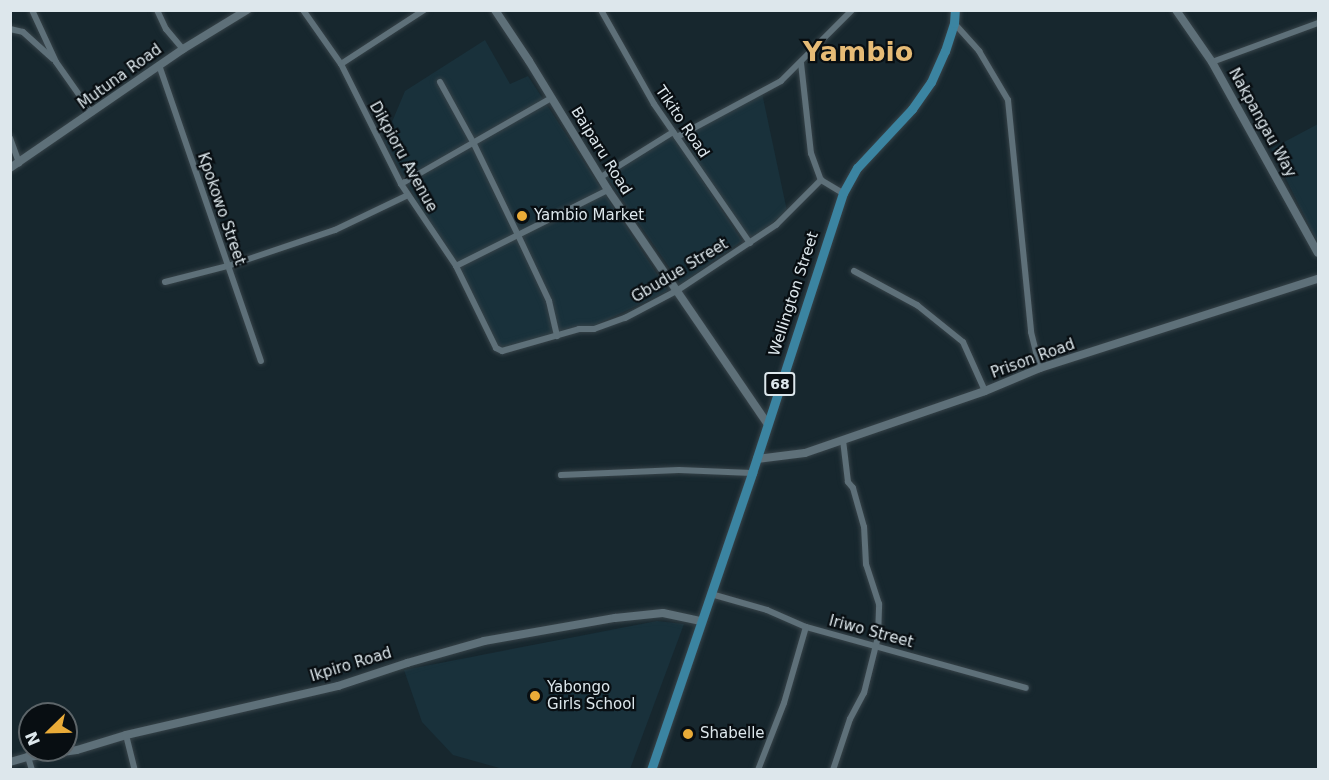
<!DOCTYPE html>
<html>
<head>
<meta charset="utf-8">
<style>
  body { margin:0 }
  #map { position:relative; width:1329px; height:780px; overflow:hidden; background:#17272e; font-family:"DejaVu Sans",sans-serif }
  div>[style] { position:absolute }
  .built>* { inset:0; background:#19313b }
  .roads { filter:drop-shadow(0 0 2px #374349) drop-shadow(0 0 2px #374349) }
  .minor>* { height:6px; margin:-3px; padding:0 3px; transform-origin:3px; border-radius:3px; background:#5e7079 }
  .tertiary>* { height:8px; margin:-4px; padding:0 4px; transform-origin:4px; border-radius:4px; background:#5e7079 }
  .primary>* { height:9px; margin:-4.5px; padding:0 4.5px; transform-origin:4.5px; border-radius:4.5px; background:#3b84a1 }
  .dots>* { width:16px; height:16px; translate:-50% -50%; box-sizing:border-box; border:3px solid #080e12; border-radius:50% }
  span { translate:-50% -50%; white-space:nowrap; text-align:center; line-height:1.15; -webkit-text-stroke:4.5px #080e12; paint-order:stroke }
  .shield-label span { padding:2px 4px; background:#080e12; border:2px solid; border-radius:4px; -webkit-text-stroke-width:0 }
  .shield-label { font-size:14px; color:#dde7ec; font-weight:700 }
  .street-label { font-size:15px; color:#dde7ec }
  .poi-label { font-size:15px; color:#dde7ec }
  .left { translate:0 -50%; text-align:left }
  .town-label { font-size:27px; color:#e6bb76; font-weight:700 }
  .frame { position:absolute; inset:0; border:12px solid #dde7ec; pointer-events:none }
  .north { position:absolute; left:18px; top:702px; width:60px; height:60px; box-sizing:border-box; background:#080e12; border:2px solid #5d6569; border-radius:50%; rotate:247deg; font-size:16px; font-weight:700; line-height:24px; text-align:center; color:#dde7ec }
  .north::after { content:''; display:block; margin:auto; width:21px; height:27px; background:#e9ab38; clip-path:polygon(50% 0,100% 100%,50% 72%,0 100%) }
</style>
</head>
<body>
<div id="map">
  <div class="built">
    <div style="clip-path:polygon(485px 40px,510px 84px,528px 76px,668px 291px,589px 328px,501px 355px,384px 141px,405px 91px)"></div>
    <div style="clip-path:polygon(762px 93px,787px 211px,750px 241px,697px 161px,685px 135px)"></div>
    <div style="clip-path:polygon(1318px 124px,1318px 243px,1271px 149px)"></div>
    <div style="clip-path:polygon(672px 134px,742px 241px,681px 284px,606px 176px)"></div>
    <div style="clip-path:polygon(657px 621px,684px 624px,630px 769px,503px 769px,453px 755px,422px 722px,404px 670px)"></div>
  </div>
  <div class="roads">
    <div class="minor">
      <div style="left:32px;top:10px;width:57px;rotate:65.2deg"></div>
      <div style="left:56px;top:62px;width:62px;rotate:54.8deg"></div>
      <div style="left:157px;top:10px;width:21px;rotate:65deg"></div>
      <div style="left:166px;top:29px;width:26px;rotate:50deg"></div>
      <div style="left:303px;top:10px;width:66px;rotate:54.9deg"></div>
      <div style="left:341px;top:64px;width:134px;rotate:63.4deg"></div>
      <div style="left:401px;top:184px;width:99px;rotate:56.1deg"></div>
      <div style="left:456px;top:266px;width:91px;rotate:64deg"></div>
      <div style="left:496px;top:348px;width:7px;rotate:27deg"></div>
      <div style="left:502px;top:351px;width:80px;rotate:-15.9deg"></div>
      <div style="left:579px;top:329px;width:15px"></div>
      <div style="left:594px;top:329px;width:33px;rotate:-20deg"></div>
      <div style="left:625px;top:318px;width:60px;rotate:-27.8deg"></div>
      <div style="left:678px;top:290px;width:118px;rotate:-33.6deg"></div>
      <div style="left:776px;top:225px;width:64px;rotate:-45deg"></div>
      <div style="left:601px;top:10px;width:108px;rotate:60.6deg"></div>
      <div style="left:654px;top:104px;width:169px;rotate:55.4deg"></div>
      <div style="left:954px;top:23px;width:38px;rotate:48deg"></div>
      <div style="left:979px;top:51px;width:57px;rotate:59.4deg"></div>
      <div style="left:1008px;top:100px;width:233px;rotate:84.3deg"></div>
      <div style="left:1031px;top:332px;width:37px;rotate:76deg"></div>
      <div style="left:10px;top:29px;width:13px;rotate:13deg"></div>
      <div style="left:23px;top:32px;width:40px;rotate:42deg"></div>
      <div style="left:1212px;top:62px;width:113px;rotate:-20.2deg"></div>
      <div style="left:801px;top:63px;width:91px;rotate:83.7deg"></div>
      <div style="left:811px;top:153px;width:29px;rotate:70deg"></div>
      <div style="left:821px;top:180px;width:26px;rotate:31deg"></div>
      <div style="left:341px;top:64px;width:99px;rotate:-33deg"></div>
      <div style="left:159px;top:65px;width:313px;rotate:71deg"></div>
      <div style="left:440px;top:82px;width:68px;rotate:61.2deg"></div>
      <div style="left:473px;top:142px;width:103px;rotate:64.2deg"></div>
      <div style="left:518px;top:235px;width:73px;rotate:64.8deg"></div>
      <div style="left:549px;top:301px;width:36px;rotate:77deg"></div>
      <div style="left:677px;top:137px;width:118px;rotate:-28.3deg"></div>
      <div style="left:781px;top:81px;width:100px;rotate:-45deg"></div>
      <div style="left:10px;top:138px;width:27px;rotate:70deg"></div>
      <div style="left:601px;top:177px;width:85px;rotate:-32deg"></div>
      <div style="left:401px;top:184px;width:173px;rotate:-29.8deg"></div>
      <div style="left:456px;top:266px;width:170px;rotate:-26.6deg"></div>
      <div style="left:854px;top:271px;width:72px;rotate:28.4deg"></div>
      <div style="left:917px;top:305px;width:59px;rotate:38.8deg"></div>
      <div style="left:963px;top:342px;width:54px;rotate:65.8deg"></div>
      <div style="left:165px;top:282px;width:65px;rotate:-14.3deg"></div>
      <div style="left:228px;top:266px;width:113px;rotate:-18.6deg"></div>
      <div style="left:335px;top:230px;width:81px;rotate:-25.6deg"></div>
      <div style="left:561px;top:475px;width:118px;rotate:-2.4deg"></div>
      <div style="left:679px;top:470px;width:73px;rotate:2.4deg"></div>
      <div style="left:711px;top:594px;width:58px;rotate:15.9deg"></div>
      <div style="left:767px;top:610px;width:43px;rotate:23.6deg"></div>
      <div style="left:806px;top:627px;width:228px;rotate:15.5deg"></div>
      <div style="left:126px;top:735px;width:36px;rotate:76deg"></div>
      <div style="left:28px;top:757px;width:14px;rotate:73deg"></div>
      <div style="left:758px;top:770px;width:72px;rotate:-68.8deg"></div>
      <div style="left:784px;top:703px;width:79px;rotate:-73.9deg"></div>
      <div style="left:833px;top:770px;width:54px;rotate:-71.6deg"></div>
      <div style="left:850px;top:719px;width:30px;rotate:-62deg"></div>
      <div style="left:864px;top:693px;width:58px;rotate:-76deg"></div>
      <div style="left:878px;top:637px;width:33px;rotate:-88deg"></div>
      <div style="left:879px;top:604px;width:42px;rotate:-108deg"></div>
      <div style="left:866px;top:564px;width:37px;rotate:-93deg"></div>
      <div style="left:864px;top:527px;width:41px;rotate:-105.8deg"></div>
      <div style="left:853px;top:488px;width:8px;rotate:-130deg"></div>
      <div style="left:848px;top:482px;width:42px;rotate:-96.8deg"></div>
    </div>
    <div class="tertiary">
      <div style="left:495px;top:10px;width:61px;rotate:56.3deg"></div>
      <div style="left:529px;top:61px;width:151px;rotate:58.5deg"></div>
      <div style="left:608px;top:190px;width:282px;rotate:55.7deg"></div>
      <div style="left:1176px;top:10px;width:63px;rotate:55.3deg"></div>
      <div style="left:1212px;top:62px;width:218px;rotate:61deg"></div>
      <div style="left:10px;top:168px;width:210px;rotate:-34.5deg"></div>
      <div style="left:183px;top:49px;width:75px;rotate:-31.4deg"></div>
      <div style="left:757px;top:459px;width:48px;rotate:-7.1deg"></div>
      <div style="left:805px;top:453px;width:190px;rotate:-19deg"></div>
      <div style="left:985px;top:391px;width:60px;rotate:-22.7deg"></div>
      <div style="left:1040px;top:368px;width:292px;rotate:-17.8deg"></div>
      <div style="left:10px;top:762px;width:19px;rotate:-16deg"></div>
      <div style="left:28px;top:757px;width:49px;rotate:-8.1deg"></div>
      <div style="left:77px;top:750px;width:51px;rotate:-17deg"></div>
      <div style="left:126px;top:735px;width:218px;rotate:-13deg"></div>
      <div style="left:338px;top:686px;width:73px;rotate:-18.4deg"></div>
      <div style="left:407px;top:663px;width:80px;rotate:-15.9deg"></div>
      <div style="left:484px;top:641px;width:133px;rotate:-10deg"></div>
      <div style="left:615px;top:618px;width:48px;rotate:-5.9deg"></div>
      <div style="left:663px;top:613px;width:40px;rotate:12deg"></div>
    </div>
    <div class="primary">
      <div style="left:651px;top:770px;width:314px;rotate:-71.2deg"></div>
      <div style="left:752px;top:473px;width:294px;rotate:-72deg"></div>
      <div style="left:843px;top:193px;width:29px;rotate:-61deg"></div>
      <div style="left:857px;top:168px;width:81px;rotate:-47deg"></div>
      <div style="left:912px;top:109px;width:33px;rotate:-55deg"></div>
      <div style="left:931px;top:82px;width:34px;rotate:-66deg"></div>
      <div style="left:945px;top:51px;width:29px;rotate:-72deg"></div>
      <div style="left:954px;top:23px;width:13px;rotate:-86deg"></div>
    </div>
  </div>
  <div class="dots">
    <div style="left:522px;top:216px;background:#e9ab38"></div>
    <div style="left:535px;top:696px;background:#e9ab38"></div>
    <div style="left:688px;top:734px;background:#e9ab38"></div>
  </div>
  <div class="shield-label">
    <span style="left:780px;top:384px">68</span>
  </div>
  <div class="street-label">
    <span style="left:120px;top:77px;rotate:-36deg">Mutuna Road</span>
    <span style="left:682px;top:122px;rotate:56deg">Tikito Road</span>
    <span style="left:1262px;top:123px;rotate:61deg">Nakpangau Way</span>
    <span style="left:601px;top:151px;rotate:58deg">Baiparu Road</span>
    <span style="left:403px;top:157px;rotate:61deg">Dikpioru Avenue</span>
    <span style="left:221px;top:209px;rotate:71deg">Kpokowo Street</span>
    <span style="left:680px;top:271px;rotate:-31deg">Gbudue Street</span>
    <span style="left:794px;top:294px;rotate:-72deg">Wellington Street</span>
    <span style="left:1033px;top:359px;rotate:-20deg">Prison Road</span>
    <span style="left:871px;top:632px;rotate:15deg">Iriwo Street</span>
    <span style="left:351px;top:665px;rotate:-17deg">Ikpiro Road</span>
  </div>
  <div class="poi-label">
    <span class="left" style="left:534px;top:216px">Yambio Market</span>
    <span class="left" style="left:547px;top:696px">Yabongo<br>Girls School</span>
    <span class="left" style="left:700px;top:734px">Shabelle</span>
  </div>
  <div class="town-label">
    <span style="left:858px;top:52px">Yambio</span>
  </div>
  <div class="frame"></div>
  <div class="north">N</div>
</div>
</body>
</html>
